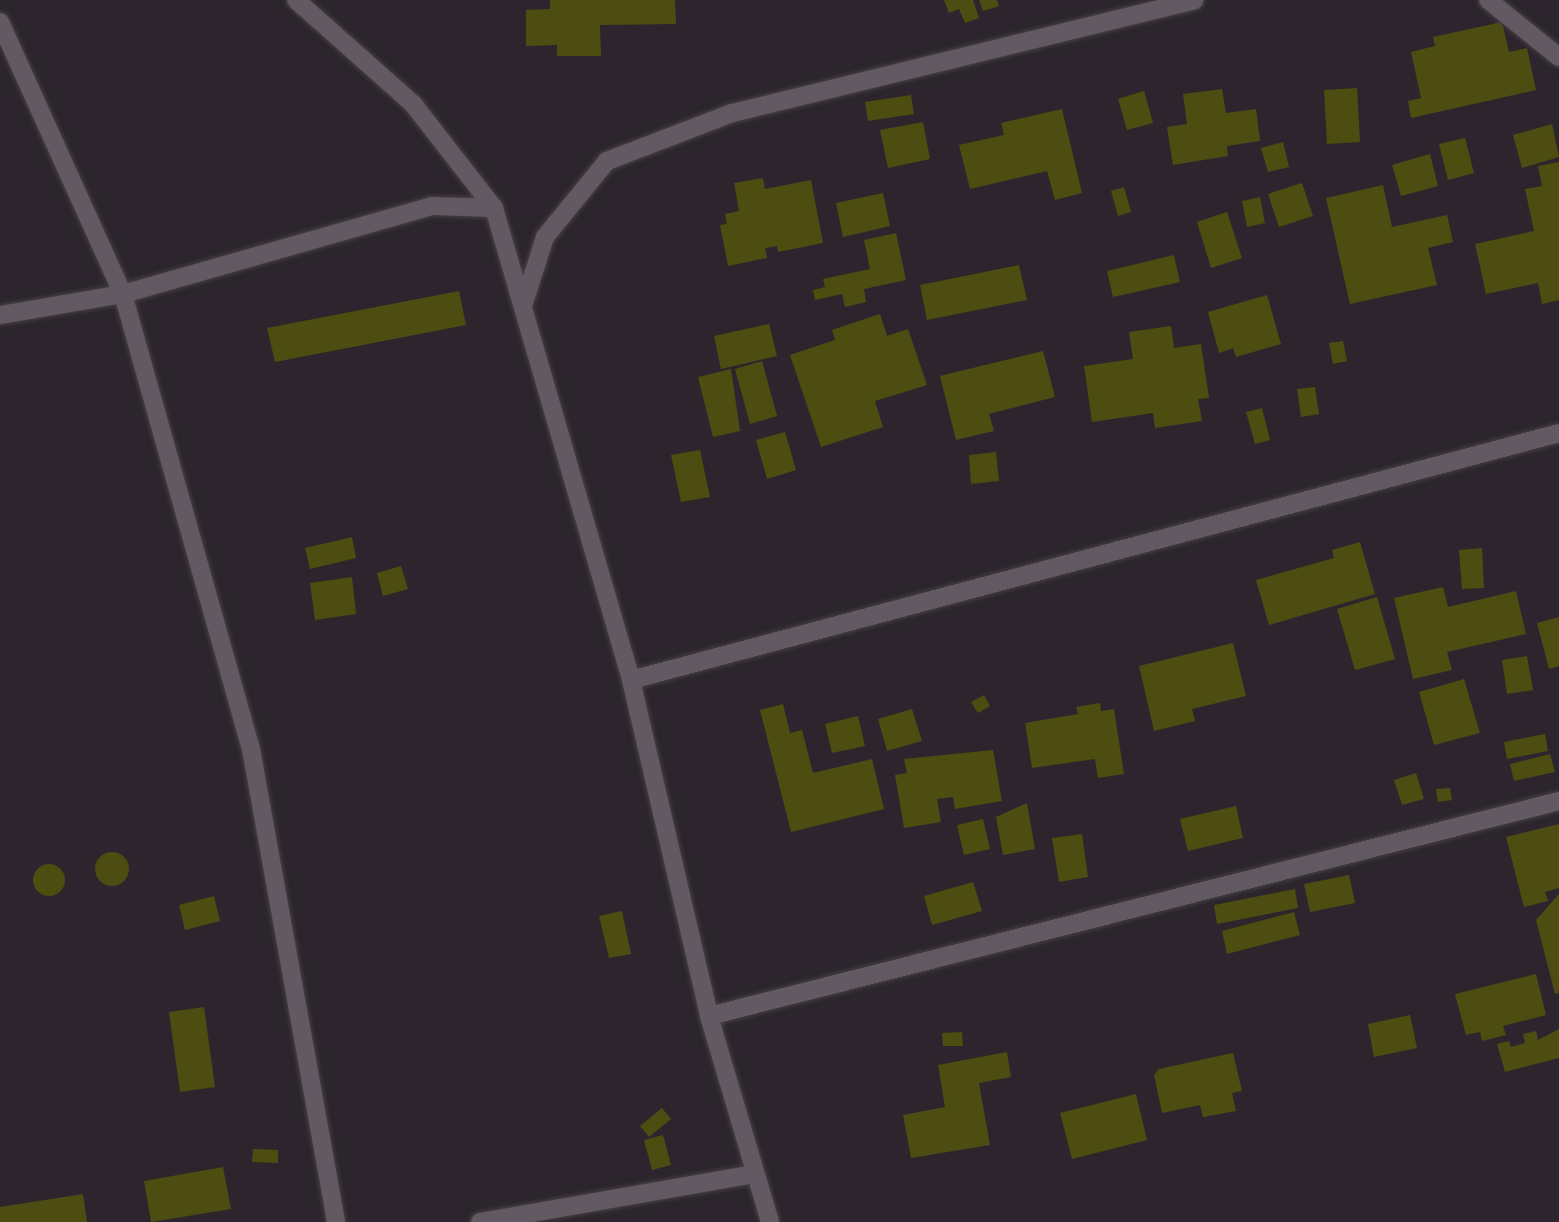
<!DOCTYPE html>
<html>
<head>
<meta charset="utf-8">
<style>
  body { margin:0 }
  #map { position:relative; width:1559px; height:1222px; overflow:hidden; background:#2c252d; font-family:Arial,sans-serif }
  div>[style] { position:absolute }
  .building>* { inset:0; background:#4d4d11 }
  .round { border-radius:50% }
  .roads { filter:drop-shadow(0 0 2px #464047) drop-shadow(0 0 2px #464047) }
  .minor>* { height:18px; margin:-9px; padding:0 9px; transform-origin:9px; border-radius:9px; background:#625963 }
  span { translate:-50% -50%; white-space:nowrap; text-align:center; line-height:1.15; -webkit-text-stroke:5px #221b23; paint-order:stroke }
</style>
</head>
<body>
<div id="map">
  <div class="building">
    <div style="clip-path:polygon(550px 0,675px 0,676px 24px,600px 25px,601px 56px,557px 56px,557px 45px,526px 46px,526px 10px,550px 9px)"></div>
    <div style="clip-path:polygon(944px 0,973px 0,979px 18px,965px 23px,959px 9px,949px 13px)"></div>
    <div style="clip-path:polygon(979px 0,997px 0,999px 6px,983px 11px)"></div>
    <div style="clip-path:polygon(1502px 22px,1509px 52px,1527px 48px,1536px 90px,1411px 118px,1408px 101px,1421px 98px,1411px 52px,1435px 46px,1433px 37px)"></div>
    <div style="clip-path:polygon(1357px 88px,1360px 142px,1327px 144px,1324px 90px)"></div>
    <div style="clip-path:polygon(1222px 89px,1226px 113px,1256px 109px,1260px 141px,1227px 146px,1228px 156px,1173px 165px,1167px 127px,1187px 124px,1183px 94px)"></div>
    <div style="clip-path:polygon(1144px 91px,1153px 123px,1127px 130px,1118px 99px)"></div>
    <div style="clip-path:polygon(911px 95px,914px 114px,868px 121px,865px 102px)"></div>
    <div style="clip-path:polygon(1062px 109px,1082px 193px,1055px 200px,1047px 171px,970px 189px,959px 145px,1004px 135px,1001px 123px)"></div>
    <div style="clip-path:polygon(923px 122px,930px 159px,888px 168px,880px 130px)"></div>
    <div style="clip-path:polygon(1552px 124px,1559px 157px,1522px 168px,1513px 135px)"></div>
    <div style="clip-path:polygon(1465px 138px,1474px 173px,1448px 180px,1439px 144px)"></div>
    <div style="clip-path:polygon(1283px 142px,1289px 167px,1268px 172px,1261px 148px)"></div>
    <div style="clip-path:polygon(1430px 154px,1438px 186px,1401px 196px,1392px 165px)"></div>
    <div style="clip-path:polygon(1559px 162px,1559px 300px,1542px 304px,1538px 283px,1486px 294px,1475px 244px,1534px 231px,1525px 189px,1542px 186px,1538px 166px)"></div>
    <div style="clip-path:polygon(763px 178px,765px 189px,811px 180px,823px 243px,778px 252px,777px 246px,765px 248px,767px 258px,728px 266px,720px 225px,727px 224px,725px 214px,739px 211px,734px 183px)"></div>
    <div style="clip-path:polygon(1302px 183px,1313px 216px,1279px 227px,1268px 194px)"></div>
    <div style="clip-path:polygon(1383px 185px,1392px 227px,1447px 215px,1453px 242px,1428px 248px,1437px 285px,1350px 304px,1326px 198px)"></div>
    <div style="clip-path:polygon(1124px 187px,1131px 212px,1118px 216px,1111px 191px)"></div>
    <div style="clip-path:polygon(883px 193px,890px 226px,843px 237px,836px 203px)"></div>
    <div style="clip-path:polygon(1260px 197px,1265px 223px,1247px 227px,1242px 201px)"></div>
    <div style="clip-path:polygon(1227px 212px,1242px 258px,1211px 268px,1197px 222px)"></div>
    <div style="clip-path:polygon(896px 233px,906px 280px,864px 289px,866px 302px,845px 307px,842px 294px,815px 300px,813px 290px,825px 287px,823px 279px,870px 269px,864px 240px)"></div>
    <div style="clip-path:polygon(1174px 255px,1180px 282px,1113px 297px,1107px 271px)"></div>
    <div style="clip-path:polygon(1019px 265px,1027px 300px,927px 320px,920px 285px)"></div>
    <div style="clip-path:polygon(459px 291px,466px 325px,275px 362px,267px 328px)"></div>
    <div style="clip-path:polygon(1267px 295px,1281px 344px,1236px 357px,1233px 348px,1219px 353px,1208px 312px)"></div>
    <div style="clip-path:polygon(880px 314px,887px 336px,908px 329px,927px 385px,875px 401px,883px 427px,821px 447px,790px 355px,835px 340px,832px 330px)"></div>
    <div style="clip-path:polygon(769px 324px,777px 356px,721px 369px,714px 336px)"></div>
    <div style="clip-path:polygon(1171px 326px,1174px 348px,1201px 344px,1209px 398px,1198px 399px,1202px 421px,1155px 428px,1153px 413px,1092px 422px,1084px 366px,1133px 359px,1129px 332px)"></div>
    <div style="clip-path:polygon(1343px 341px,1347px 361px,1333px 364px,1329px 343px)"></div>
    <div style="clip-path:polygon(1043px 351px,1055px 397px,989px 414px,994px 431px,956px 440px,940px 376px)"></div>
    <div style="clip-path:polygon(762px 361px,777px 416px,750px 424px,735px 369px)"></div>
    <div style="clip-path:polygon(731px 369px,740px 431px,713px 437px,698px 377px)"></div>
    <div style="clip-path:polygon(1315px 387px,1319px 414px,1301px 417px,1297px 389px)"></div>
    <div style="clip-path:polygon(1262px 408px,1270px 440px,1255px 444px,1246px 412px)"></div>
    <div style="clip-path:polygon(785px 432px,796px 470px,767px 479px,756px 440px)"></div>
    <div style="clip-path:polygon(700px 450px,710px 497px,681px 502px,671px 455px)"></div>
    <div style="clip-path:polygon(996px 452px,999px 481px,971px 484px,969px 455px)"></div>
    <div style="clip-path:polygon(352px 537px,356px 558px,310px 569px,305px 548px)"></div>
    <div style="clip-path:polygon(1360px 542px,1375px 594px,1269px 625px,1256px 580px,1334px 558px,1332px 550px)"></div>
    <div style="clip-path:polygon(1482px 548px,1484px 588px,1462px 589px,1459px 550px)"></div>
    <div style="clip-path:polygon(401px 566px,408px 589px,383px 596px,377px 573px)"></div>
    <div style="clip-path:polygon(352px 577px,356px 614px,315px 620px,310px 583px)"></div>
    <div style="clip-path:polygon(1443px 587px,1448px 607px,1516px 591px,1526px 634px,1447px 652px,1452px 670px,1413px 679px,1394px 598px)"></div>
    <div style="clip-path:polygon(1377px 597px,1395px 659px,1355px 670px,1337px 609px)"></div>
    <div style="clip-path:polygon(1559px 617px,1559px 666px,1549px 669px,1537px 623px)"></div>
    <div style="clip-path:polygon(1233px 643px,1246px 696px,1192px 709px,1195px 721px,1154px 731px,1139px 666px)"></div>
    <div style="clip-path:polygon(1527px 656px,1533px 690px,1507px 694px,1502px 660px)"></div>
    <div style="clip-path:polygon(1464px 679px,1480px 733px,1434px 745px,1419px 692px)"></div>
    <div style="clip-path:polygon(984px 695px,990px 706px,978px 713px,971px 702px)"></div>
    <div style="clip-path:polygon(1100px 703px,1101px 711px,1114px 709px,1124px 774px,1098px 778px,1095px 759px,1032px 768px,1025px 723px,1078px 714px,1076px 707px)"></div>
    <div style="clip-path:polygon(783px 704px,790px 733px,802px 730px,813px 773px,872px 759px,884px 809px,791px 832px,760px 710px)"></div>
    <div style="clip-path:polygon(912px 709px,922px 741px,887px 751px,878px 719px)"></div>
    <div style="clip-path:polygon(858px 716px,865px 746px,832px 753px,825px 724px)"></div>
    <div style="clip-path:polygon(1545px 734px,1548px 751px,1507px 759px,1504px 742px)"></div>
    <div style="clip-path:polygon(993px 750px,1002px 801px,955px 809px,953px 797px,937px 799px,941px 822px,904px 828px,895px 775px,907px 773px,904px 759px)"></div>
    <div style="clip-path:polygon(1550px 754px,1555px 772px,1514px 781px,1510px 764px)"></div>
    <div style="clip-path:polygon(1416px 773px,1424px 799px,1402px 805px,1394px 780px)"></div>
    <div style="clip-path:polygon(1450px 788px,1452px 800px,1438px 802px,1436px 789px)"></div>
    <div style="clip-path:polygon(1027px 803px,1035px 849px,1003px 855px,996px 817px)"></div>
    <div style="clip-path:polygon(1236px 806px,1243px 838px,1188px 851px,1180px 819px)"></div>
    <div style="clip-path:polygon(983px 819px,990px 849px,964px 855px,957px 825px)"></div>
    <div style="clip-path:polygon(1559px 824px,1559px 888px,1545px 892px,1548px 901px,1524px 907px,1506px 837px)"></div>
    <div style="clip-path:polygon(1082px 834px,1088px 877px,1059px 882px,1052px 838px)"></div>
    <div class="round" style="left:95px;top:852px;width:34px;height:34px"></div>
    <div class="round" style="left:33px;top:864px;width:32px;height:32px"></div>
    <div style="clip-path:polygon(1349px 875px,1355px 903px,1310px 912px,1304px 884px)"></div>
    <div style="clip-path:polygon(973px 882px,982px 911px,932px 925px,924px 896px)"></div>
    <div style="clip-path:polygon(1295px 889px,1298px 908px,1217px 924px,1214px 905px)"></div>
    <div style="clip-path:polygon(1559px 894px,1559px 993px,1555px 994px,1536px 920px)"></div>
    <div style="clip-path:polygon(214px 896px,220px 921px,185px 930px,179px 905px)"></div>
    <div style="clip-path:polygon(622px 911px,631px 954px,609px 958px,599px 916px)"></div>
    <div style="clip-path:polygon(1294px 912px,1300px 935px,1227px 954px,1222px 931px)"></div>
    <div style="clip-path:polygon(1536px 974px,1546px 1015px,1503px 1026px,1506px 1035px,1482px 1041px,1480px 1032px,1466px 1035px,1455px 994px)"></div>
    <div style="clip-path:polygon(204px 1007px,215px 1087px,180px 1092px,169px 1012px)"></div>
    <div style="clip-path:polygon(1410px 1015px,1417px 1048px,1374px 1057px,1368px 1024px)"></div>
    <div style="clip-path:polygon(1559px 1029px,1559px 1058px,1505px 1072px,1497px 1044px,1509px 1041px,1511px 1047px,1525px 1043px,1523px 1034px,1536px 1031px,1538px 1040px)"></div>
    <div style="clip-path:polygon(962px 1032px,963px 1046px,943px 1046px,942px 1033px)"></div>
    <div style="clip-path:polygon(1007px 1052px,1011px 1077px,979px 1083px,990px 1145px,911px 1158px,903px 1115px,945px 1107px,938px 1065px)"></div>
    <div style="clip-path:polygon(1233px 1053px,1242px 1091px,1232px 1093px,1236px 1111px,1203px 1117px,1200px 1105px,1162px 1113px,1154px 1075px,1159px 1069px)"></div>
    <div style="clip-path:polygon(1136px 1094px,1147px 1140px,1072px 1159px,1060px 1113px)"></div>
    <div style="clip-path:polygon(662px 1108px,671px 1119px,649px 1137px,640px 1126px)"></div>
    <div style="clip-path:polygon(663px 1135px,671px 1165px,652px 1170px,644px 1140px)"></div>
    <div style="clip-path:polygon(253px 1149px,278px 1150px,278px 1163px,252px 1162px)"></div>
    <div style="clip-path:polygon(223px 1167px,231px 1209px,151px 1222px,144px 1181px)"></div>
    <div style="clip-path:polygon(83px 1194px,87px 1222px,0 1222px,0 1207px)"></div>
  </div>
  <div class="roads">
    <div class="minor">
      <div style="left:296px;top:0;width:157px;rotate:41.6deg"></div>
      <div style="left:413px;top:104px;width:132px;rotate:52.1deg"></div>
      <div style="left:494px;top:208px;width:491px;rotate:73.8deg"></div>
      <div style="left:631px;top:680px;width:345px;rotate:76.9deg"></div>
      <div style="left:709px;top:1016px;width:215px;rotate:73.5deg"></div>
      <div style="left:1488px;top:0;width:91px;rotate:38.8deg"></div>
      <div style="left:0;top:22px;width:299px;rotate:65.7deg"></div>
      <div style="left:123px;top:294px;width:473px;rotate:74.3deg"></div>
      <div style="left:251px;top:749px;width:481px;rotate:79.8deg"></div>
      <div style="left:523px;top:306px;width:72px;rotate:-72.3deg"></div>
      <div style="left:545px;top:237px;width:98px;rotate:-50.8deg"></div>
      <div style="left:607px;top:161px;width:134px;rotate:-21deg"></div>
      <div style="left:732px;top:113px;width:476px;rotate:-13.7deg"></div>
      <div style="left:0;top:315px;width:125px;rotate:-9.7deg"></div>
      <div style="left:123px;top:294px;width:321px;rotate:-15.9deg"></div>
      <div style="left:432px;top:206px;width:62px;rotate:1.8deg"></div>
      <div style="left:631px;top:680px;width:960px;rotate:-14.9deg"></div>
      <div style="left:709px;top:1016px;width:877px;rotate:-14.19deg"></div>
      <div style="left:480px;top:1222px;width:279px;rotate:-9.9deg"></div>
    </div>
  </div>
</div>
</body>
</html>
